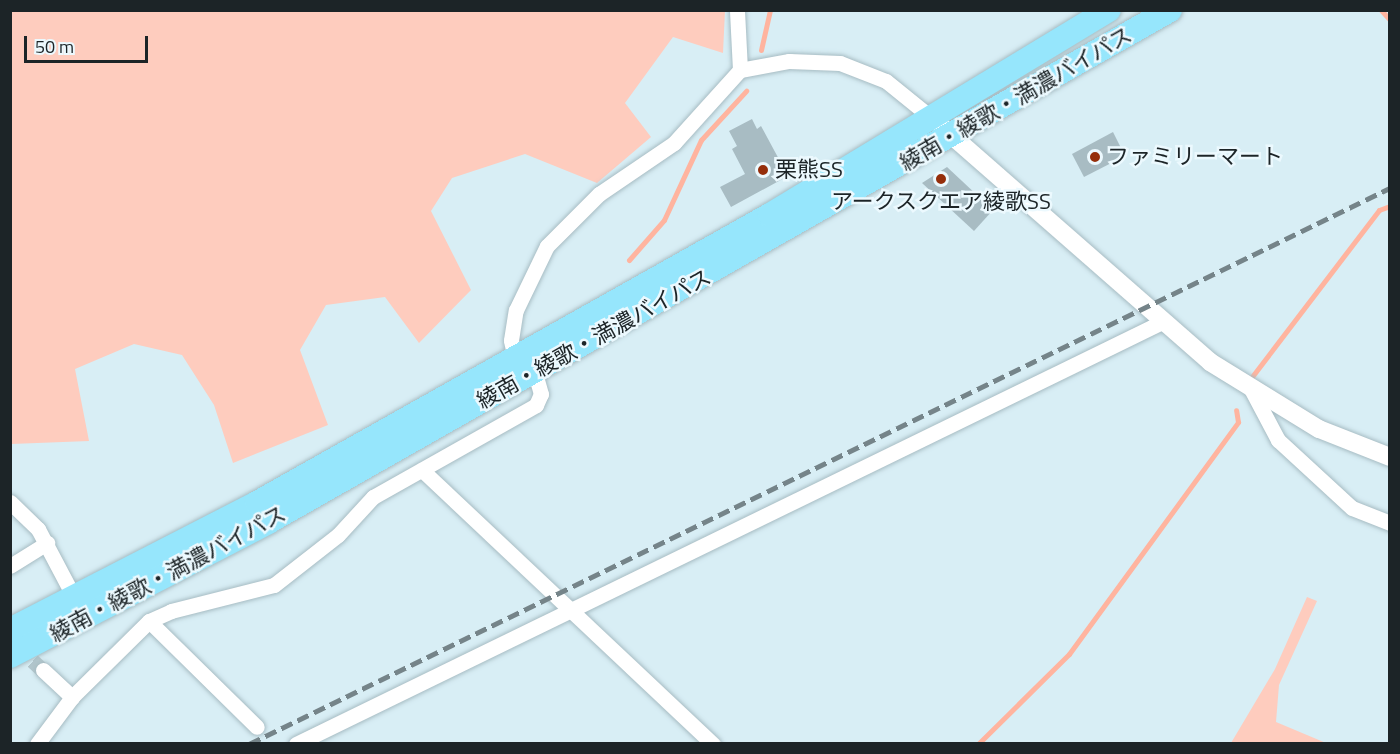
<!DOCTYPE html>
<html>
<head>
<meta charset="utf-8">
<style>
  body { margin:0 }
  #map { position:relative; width:1400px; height:754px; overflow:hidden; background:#d8eef5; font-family:"Titillium Web","Noto Sans JP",sans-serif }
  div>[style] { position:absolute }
  .green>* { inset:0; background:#feccbe }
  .stream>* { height:5px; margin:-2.5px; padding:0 2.5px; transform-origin:2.5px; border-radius:2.5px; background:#ffb49f }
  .building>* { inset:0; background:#a8bcc3 }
  .minor-tunnel>* { height:15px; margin-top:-7.5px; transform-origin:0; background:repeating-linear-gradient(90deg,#b2c6cc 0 15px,transparent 0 23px) }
  .roads { filter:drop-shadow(0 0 2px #a7bcc3) drop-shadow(0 0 2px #a7bcc3) }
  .minor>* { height:15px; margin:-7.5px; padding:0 7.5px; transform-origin:7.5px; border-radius:7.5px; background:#fff }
  .tertiary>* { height:18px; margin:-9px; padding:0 9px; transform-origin:9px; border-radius:9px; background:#fff }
  .trunk>* { height:24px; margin:-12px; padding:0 12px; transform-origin:12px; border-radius:12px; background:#96e6fc }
  .rail>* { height:4.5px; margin-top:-2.25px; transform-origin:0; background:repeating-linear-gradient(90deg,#758489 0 12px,transparent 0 18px) }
  .dots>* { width:16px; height:16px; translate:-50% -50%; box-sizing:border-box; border:3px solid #ecf9fe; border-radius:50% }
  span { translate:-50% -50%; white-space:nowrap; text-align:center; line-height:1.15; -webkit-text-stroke:5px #ecf9fe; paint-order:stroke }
  .street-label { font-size:22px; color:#1c2427 }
  .poi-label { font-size:22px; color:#1c2427 }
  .left { translate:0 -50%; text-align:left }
  .frame { position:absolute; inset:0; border:12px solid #1c2427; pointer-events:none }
  .scale { position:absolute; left:24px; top:36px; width:124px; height:27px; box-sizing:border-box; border:3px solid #1c2427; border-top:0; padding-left:8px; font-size:18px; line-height:21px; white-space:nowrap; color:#1c2427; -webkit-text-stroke:4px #ecf9fe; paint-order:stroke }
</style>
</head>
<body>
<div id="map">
  <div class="green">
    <div style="clip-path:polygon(10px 11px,725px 10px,725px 11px,723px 53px,673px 37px,625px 103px,651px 137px,597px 183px,525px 154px,452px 178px,431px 211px,471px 290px,419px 343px,385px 297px,326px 305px,300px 350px,328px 425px,233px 463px,214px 405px,182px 355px,134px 344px,75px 369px,89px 441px,11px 444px)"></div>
    <div style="clip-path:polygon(1307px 597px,1317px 601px,1279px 685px,1276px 722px,1326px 743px,1231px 743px,1275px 669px)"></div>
  </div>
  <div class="stream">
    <div style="left:1381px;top:10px;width:13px;rotate:48deg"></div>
    <div style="left:761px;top:50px;width:41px;rotate:-77.3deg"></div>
    <div style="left:629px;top:260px;width:53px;rotate:-48.8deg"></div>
    <div style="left:664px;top:220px;width:88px;rotate:-65.2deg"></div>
    <div style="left:701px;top:140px;width:67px;rotate:-47.4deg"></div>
    <div style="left:1251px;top:378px;width:211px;rotate:-52.7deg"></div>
    <div style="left:1379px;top:210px;width:12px;rotate:-20deg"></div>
    <div style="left:978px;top:744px;width:128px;rotate:-44.7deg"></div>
    <div style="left:1069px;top:654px;width:287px;rotate:-53.9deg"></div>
    <div style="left:1238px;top:422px;width:12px;rotate:-99deg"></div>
  </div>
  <div class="building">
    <div style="clip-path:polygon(752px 119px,757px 129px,761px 126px,788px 176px,731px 207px,720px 187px,745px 174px,732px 149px,737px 146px,729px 131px)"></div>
    <div style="clip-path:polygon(1113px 132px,1125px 156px,1084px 177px,1072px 154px)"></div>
    <div style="clip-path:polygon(947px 167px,993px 210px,974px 231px,922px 183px)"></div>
  </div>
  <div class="minor-tunnel">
    <div style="left:16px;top:645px;width:37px;rotate:43deg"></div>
  </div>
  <div class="roads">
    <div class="minor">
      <div style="left:740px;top:70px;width:50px;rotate:-10.4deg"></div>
      <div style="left:789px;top:61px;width:51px;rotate:2.2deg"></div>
      <div style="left:840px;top:63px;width:49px;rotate:21.4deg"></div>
      <div style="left:886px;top:81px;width:60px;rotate:39deg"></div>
      <div style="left:515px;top:358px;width:18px;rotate:-103deg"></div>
      <div style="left:511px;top:340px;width:30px;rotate:-81deg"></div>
      <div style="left:516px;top:310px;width:71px;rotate:-64.2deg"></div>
      <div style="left:547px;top:246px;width:74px;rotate:-45deg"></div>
      <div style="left:599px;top:194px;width:91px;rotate:-34.2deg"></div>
      <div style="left:674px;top:143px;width:98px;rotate:-47.9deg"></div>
      <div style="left:740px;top:70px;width:60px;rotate:-92.9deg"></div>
      <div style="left:1251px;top:389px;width:58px;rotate:62.1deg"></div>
      <div style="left:1278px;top:440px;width:100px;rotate:42.6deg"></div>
      <div style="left:1352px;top:508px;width:41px;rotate:21.5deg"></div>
      <div style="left:422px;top:470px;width:400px;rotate:43.3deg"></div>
      <div style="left:10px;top:502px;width:39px;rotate:44deg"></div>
      <div style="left:38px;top:529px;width:84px;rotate:62.2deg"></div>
      <div style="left:10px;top:566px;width:44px;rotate:-31.9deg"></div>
      <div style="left:149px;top:621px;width:24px;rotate:-24deg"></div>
      <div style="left:171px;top:611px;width:106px;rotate:-14.2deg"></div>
      <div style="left:274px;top:585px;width:81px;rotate:-38deg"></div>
      <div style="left:338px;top:535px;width:52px;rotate:-47.4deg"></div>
      <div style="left:373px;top:497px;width:187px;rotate:-29.4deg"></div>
      <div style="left:536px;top:405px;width:12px;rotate:-66deg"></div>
      <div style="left:541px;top:394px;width:22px;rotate:-106deg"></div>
      <div style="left:43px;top:670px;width:40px;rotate:43deg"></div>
      <div style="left:37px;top:744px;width:59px;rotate:-53.3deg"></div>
      <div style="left:72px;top:697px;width:108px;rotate:-44.6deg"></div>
      <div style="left:149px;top:621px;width:151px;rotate:44.5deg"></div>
      <div style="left:296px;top:744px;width:961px;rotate:-25.98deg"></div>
    </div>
    <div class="tertiary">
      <div style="left:943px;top:128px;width:355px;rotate:41.2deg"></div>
      <div style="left:1210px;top:362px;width:128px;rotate:31.6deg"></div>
      <div style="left:1319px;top:429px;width:76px;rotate:21.5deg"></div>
    </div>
    <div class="trunk">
      <div style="left:10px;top:630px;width:278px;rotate:-27.2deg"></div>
      <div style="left:257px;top:503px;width:588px;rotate:-29.31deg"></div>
      <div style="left:770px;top:215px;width:396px;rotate:-31.2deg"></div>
      <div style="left:10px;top:656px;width:291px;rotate:-27.4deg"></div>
      <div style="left:268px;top:522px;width:1037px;rotate:-29.58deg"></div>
    </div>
  </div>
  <div class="rail">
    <div style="left:249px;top:744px;width:1269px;rotate:-25.98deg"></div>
  </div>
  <div class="dots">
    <div style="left:1095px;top:157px;background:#952e0b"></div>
    <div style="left:763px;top:170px;background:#952e0b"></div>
    <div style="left:941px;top:179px;background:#952e0b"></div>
  </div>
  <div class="street-label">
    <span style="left:1016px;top:99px;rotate:-30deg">綾南・綾歌・満濃バイパス</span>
    <span style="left:594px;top:339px;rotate:-29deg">綾南・綾歌・満濃バイパス</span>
    <span style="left:168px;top:574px;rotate:-28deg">綾南・綾歌・満濃バイパス</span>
  </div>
  <div class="poi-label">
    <span class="left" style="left:1107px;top:157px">ファミリーマート</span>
    <span class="left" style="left:775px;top:170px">栗熊SS</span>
    <span style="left:941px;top:202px">アークスクエア綾歌SS</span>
  </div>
  <div class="frame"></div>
  <div class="scale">50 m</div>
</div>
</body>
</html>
